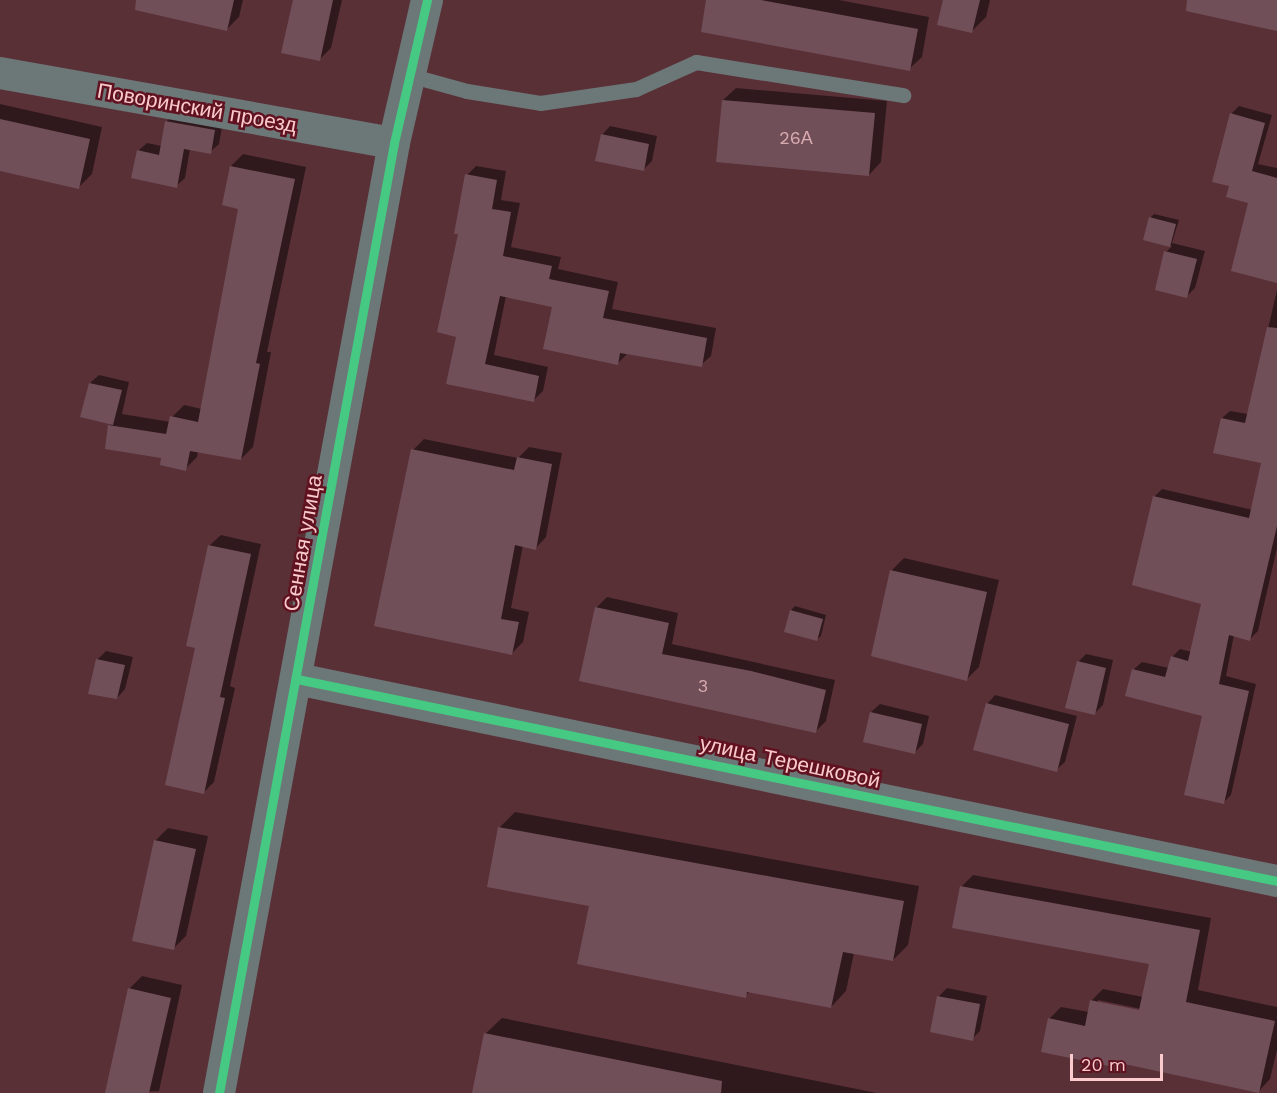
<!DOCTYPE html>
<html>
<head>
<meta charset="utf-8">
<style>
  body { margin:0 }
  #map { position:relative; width:1277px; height:1093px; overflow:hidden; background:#5a3037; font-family:"Work Sans",sans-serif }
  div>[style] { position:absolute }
  .shadow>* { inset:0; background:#0007 }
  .building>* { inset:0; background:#714f59 }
  .lane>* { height:15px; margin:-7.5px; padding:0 7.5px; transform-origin:7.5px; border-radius:7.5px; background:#6c7778 }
  .street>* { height:32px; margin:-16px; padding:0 16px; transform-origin:16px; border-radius:16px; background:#6c7778 }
  .cycleway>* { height:9px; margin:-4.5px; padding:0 4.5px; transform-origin:4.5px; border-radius:4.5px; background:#46c982 }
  span { translate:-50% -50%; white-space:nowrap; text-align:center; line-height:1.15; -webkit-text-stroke:5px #601220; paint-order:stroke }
  .number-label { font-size:18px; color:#d8abaf }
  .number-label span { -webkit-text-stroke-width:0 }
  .street-label { font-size:21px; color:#facacc }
  .scale { position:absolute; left:1070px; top:1054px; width:93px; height:27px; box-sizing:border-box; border:3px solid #facacc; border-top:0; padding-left:8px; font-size:18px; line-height:21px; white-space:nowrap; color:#facacc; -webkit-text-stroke:4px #601220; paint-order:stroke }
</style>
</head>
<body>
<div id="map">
  <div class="shadow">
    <div style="clip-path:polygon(163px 0,243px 0,239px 17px,226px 30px)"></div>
    <div style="clip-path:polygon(295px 0,342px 0,331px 48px,319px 60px)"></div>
    <div style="clip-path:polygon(708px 0,839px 0,929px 17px,922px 57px,909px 69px)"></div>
    <div style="clip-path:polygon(944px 0,990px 0,986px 17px,971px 32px)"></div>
    <div style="clip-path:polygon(736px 88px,887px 101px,881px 162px,869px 175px,723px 100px)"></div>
    <div style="clip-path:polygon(0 104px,102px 127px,92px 174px,79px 187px,0 170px)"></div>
    <div style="clip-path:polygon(1239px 106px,1272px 115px,1258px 164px,1277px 168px,1277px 281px,1250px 202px,1230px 185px,1231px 114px)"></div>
    <div style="clip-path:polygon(175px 113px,223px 121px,219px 144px,210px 152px,190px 149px,185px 178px,176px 186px,138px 151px,147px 143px,162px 146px,167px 121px)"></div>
    <div style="clip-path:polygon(610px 126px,657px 136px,652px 161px,643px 170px,602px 135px)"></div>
    <div style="clip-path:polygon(243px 154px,306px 167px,267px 352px,271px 352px,253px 447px,241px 459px,198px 451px,197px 457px,185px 469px,110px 426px,112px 423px,90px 383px,99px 375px,129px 382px,122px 414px,171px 422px,172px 417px,184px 405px,202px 409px,240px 207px,231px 166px)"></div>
    <div style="clip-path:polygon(476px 166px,506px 171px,501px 200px,520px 203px,511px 247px,561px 257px,558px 269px,618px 282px,612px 309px,716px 328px,711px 356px,701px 365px,627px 354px,617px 364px,554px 306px,506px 296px,494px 355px,548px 367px,543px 391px,533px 401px,448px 383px,458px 335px,460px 233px,467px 175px)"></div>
    <div style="clip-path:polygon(1154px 214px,1179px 220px,1172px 243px,1205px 251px,1195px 288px,1187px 296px,1166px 252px,1172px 246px,1145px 239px,1150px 218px)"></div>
    <div style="clip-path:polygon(1277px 290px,1277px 548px,1258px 631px,1250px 639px,1234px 635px,1226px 676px,1256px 684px,1231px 795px,1223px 803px,1204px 715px,1127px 695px,1134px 669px,1142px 662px,1169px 668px,1172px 657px,1180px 649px,1192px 652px,1203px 603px,1154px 497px,1162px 489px,1253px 510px,1263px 462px,1222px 418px,1230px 411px,1248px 414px)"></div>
    <div style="clip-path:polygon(424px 439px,518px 458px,529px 447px,562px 453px,546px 537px,536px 548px,523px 545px,511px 608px,529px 612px,523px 642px,512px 653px,413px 450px)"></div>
    <div style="clip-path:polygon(221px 535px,261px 544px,230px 686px,235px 688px,214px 782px,204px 792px,197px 647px,188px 645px,210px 545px)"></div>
    <div style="clip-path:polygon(904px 558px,999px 580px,979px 667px,966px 680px,891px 571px)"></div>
    <div style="clip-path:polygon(607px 597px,678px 613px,672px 644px,835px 680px,826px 721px,815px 732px,581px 680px,596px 608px)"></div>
    <div style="clip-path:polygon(795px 606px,826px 615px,821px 636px,817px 639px,791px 610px)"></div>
    <div style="clip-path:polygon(106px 651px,133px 657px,125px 689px,117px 698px,90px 692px,98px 659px)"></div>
    <div style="clip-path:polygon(1086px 654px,1113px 660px,1103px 705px,1094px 714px,1078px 662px)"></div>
    <div style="clip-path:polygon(995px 695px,1077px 716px,1065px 762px,1056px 770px,987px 704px)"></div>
    <div style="clip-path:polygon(880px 704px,929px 716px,923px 744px,914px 753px,871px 712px)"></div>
    <div style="clip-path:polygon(515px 812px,919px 886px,908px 945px,893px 960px,854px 953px,846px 991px,831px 1007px,750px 991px,745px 996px,591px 904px,499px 828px)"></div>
    <div style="clip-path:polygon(168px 828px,208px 836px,186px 936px,173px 949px,156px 840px)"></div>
    <div style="clip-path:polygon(evenodd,973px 875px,1211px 918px,1198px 990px,1277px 1007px,1277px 1050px,1270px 1079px,1258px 1092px,1118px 1061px,1114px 1065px,1049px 1019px,1061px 1007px,1089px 1012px,1091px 1001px,1103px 989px,1143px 997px,1151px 962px,961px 887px,973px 875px,1098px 1000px,1146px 1010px,1146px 1013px,1098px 1003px,1098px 1000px)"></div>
    <div style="clip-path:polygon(142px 976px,182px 985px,159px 1091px,106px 1093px,129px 989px)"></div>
    <div style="clip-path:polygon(947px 988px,987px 996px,980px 1031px,972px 1039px,939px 996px)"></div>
    <div style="clip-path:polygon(502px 1018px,877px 1093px,474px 1093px,485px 1034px)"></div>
  </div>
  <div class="building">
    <div style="clip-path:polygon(136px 0,234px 0,227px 31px,135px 10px)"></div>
    <div style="clip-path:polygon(293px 0,333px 0,320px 61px,281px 53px)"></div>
    <div style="clip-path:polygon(706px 0,761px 0,918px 29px,910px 71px,701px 32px)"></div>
    <div style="clip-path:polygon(943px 0,980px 0,972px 33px,937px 25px)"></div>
    <div style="clip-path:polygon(1187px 0,1277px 0,1277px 31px,1186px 11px)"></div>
    <div style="clip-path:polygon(722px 100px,875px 113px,869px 176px,716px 162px)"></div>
    <div style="clip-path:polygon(1230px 113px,1265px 123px,1252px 171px,1277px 178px,1277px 283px,1231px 271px,1248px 203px,1226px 197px,1229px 186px,1212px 182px)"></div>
    <div style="clip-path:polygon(0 119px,90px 139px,79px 189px,0 171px)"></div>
    <div style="clip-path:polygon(165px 121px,215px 130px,211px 154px,184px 149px,177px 188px,131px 178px,137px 150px,159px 155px)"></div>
    <div style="clip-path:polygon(601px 134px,649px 144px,644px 171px,595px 161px)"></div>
    <div style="clip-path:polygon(230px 166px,295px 179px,256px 363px,260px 364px,241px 460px,190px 451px,186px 471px,160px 465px,161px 458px,105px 449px,108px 425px,166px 434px,170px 416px,198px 422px,238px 209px,222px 205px)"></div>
    <div style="clip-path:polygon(465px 174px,497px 180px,492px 209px,511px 212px,503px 256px,552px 266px,549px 279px,609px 291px,603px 318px,707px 338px,702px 367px,620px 353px,618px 365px,543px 349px,552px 307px,500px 296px,485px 364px,539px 376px,534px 402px,446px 384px,456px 337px,437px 332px,458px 234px,454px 234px)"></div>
    <div style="clip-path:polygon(1149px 217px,1176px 224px,1170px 247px,1143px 240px)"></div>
    <div style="clip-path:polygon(1164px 251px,1197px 259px,1187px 298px,1155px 290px)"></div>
    <div style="clip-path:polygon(1267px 327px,1277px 328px,1277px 526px,1250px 641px,1229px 635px,1219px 684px,1249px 691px,1224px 804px,1184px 795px,1202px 716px,1125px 696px,1132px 669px,1165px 677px,1171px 656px,1188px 661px,1201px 604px,1132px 585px,1153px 496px,1249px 518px,1261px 463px,1213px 453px,1221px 418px,1245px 423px)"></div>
    <div style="clip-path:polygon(89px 383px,122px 390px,113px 425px,80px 417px)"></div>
    <div style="clip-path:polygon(411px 449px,514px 470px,517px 457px,552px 464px,536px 550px,515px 545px,501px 619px,519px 622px,512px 655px,374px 626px)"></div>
    <div style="clip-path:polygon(208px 545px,251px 554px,220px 697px,225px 698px,204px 794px,165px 785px,195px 648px,186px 646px)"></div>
    <div style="clip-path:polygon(890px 570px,987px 592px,967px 681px,871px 656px)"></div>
    <div style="clip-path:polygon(595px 607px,669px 623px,662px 654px,751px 671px,826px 690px,816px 733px,579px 681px)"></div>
    <div style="clip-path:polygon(790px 610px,823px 619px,817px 641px,784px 632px)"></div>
    <div style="clip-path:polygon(96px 659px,125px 665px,117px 699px,88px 694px)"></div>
    <div style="clip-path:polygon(1077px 661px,1106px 668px,1095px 715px,1065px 708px)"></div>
    <div style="clip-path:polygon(986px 703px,1069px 724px,1057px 772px,973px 750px)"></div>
    <div style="clip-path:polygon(870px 712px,922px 724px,915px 754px,863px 742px)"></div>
    <div style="clip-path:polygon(498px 827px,904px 901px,893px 961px,843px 952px,831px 1008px,747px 992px,746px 998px,577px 964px,589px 906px,487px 887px)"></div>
    <div style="clip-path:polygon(154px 840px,196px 849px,174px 950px,132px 941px)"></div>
    <div style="clip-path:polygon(960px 886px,1200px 930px,1186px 1002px,1275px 1021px,1259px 1093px,1115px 1062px,1114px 1067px,1041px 1052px,1048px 1018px,1085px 1026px,1090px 1000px,1139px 1010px,1149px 964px,952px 928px)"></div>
    <div style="clip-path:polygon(128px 988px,171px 998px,149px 1093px,105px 1093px)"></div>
    <div style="clip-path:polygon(937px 996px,980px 1004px,973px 1041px,930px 1032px)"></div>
    <div style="clip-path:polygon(484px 1033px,722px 1081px,721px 1093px,472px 1093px)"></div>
  </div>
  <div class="lane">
    <div style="left:409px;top:75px;width:60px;rotate:15.4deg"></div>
    <div style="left:467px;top:91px;width:74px;rotate:9.3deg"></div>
    <div style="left:540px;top:103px;width:97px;rotate:-8.3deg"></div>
    <div style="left:636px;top:89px;width:66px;rotate:-24.2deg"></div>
    <div style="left:696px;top:62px;width:210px;rotate:9.1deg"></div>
  </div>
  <div class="street">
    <div style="left:0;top:73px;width:400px;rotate:10.1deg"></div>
    <div style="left:297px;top:679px;width:1001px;rotate:11.65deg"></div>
    <div style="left:219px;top:1093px;width:966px;rotate:-79.56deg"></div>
    <div style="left:394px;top:143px;width:147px;rotate:-77deg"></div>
  </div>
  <div class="cycleway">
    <div style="left:297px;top:679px;width:1001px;rotate:11.65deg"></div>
    <div style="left:219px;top:1093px;width:966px;rotate:-79.56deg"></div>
    <div style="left:394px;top:143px;width:147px;rotate:-77deg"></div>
  </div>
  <div class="number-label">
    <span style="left:796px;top:138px">26А</span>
    <span style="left:703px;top:686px">3</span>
  </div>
  <div class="street-label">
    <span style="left:197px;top:108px;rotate:10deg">Поворинский проезд</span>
    <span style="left:303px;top:543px;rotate:-80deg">Сенная улица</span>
    <span style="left:790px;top:762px;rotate:12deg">улица Терешковой</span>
  </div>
  <div class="scale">20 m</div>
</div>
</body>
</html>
